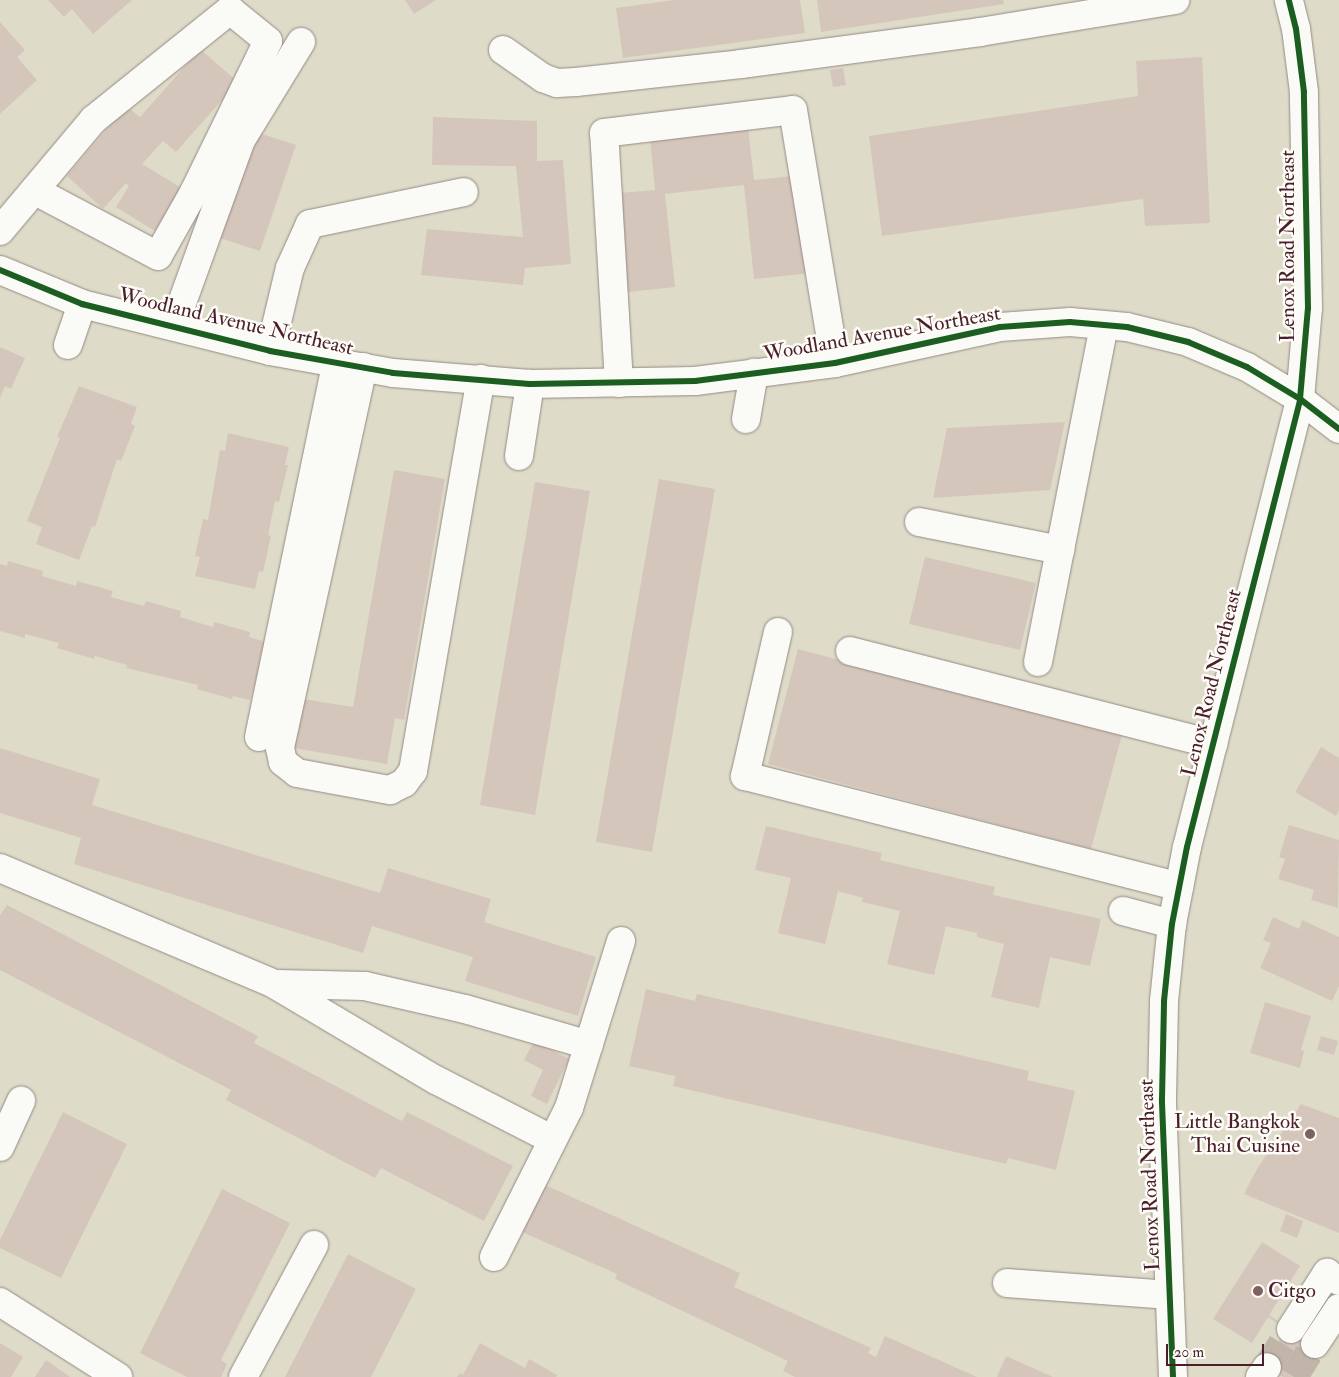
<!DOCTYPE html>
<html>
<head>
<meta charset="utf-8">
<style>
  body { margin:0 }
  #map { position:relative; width:1339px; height:1377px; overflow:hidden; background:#dfdbc9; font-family:"IM FELL Double Pica",serif }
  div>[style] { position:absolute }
  .building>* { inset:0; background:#d5c6bc }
  .minor-tunnel>* { height:28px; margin-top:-14px; transform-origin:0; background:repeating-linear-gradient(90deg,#c1b5a9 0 28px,transparent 0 42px) }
  .roads { filter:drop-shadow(0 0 1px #948a83) drop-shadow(0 0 1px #948a83) }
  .minor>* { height:28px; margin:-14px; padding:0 14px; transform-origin:14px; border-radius:14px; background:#fafaf7 }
  .cycleway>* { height:6px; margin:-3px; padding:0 3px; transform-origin:3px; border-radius:3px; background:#1b5e20 }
  .dots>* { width:14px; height:14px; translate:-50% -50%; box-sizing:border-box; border:2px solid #fdfcf7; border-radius:50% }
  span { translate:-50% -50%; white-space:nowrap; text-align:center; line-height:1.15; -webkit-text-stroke:5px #fdfcf7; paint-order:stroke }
  .street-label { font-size:21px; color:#4a1f2b }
  .poi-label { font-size:21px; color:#4a1f2b }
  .right { translate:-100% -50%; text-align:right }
  .left { translate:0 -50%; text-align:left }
  .scale { position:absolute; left:1166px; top:1344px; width:98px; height:22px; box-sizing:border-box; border:2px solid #4a1f2b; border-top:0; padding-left:6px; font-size:15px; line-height:18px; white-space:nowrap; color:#4a1f2b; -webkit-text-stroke:4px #fdfcf7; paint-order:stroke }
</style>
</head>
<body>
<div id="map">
  <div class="building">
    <div style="clip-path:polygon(48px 0,132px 0,93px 34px,72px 9px,64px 17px)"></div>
    <div style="clip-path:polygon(405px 0,436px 0,414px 14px)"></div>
    <div style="clip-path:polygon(674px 0,800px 0,805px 33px,623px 58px,616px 8px)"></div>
    <div style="clip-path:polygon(817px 0,1003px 0,1004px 4px,821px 32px)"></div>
    <div style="clip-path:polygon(0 22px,25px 50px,17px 57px,37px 80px,0 114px)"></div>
    <div style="clip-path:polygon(200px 49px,238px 82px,176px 152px,163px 141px,142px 164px,185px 190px,158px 233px,116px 207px,129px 186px,126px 183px,103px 209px,67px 176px,126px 106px,140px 117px)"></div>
    <div style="clip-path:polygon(1202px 57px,1210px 223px,1145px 226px,1143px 199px,882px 236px,869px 136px,1138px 96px,1136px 61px)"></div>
    <div style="clip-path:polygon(843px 68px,846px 85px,833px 87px,830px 70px)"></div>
    <div style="clip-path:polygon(433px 117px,537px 121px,537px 161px,563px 160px,571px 264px,525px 268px,523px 285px,421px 275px,427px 229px,523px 237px,516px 166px,432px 165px)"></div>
    <div style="clip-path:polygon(748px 127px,754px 180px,801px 175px,811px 273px,754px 279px,744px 185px,665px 194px,675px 287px,618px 293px,608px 194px,655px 190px,650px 137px)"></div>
    <div style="clip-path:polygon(253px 131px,296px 145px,260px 251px,217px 237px)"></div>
    <div style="clip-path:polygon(0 347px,25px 358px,11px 389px,5px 386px,0 398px)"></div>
    <div style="clip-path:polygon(79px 386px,137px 407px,131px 424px,135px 426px,121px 461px,117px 459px,95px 527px,92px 526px,79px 560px,36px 544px,42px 527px,27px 521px,60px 438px,57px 437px)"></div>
    <div style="clip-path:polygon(1065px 422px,1050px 490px,933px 498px,947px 428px)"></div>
    <div style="clip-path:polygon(228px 433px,289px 447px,285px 465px,288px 465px,279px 502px,275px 501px,268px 535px,271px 536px,263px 572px,259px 571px,255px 589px,195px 576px,200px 557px,195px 556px,203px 519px,208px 520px,220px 450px,225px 451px)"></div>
    <div style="clip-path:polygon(394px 470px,445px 479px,404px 720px,395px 718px,387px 764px,288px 747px,297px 698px,353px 707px)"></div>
    <div style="clip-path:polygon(659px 479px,715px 489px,652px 852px,596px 842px)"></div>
    <div style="clip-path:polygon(535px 482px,590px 491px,535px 815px,480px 805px)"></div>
    <div style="clip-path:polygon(925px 557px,1036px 583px,1020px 650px,909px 624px)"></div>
    <div style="clip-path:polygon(8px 561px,43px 571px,42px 576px,76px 586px,77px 581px,113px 591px,111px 597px,144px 606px,146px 601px,181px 611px,180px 617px,213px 627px,214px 622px,250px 632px,249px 637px,267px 642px,250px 700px,233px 696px,232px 699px,197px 689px,198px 685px,126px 668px,127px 665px,95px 656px,94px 659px,57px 648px,59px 643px,25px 634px,25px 638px,0 631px,0 564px,7px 566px)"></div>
    <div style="clip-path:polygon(798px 649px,1122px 735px,1091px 849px,768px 764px)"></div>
    <div style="clip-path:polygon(1321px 747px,1339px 758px,1339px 810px,1336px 816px,1295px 792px)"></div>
    <div style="clip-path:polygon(0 748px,100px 779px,92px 805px,380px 893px,388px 868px,491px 899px,484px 922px,596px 957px,578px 1016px,465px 981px,473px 957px,372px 926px,363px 953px,74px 864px,81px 838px,0 813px)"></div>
    <div style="clip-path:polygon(1289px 825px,1339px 840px,1338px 908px,1311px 900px,1314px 890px,1278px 879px,1285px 859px,1279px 857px)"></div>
    <div style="clip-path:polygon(766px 826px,882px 853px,880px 860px,995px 887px,993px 895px,1101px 919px,1090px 966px,1050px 957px,1039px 1008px,991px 997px,1004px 944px,977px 937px,977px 933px,946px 926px,934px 975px,887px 964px,900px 911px,862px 902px,863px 898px,838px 891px,825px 944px,778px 933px,791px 878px,755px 870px)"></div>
    <div style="clip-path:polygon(7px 905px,258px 1036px,254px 1043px,402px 1121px,407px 1112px,513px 1166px,484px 1221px,381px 1168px,375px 1178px,226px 1100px,231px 1090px,0 970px,0 915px)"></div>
    <div style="clip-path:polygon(1273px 917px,1299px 929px,1302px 920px,1339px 937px,1339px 986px,1332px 1001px,1260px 968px,1271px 943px,1263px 940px)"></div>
    <div style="clip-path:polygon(646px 989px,695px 1001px,697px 994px,1029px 1071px,1027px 1080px,1075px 1091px,1056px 1170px,1008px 1158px,1006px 1164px,673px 1086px,675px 1076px,629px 1066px)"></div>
    <div style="clip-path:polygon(1265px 1002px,1311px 1016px,1301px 1050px,1304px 1051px,1300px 1068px,1250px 1053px)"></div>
    <div style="clip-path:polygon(1321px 1036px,1338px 1041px,1334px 1055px,1317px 1050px)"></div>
    <div style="clip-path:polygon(534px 1041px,569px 1059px,547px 1104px,531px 1096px,543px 1070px,524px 1060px)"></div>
    <div style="clip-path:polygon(1301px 1104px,1339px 1118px,1339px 1233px,1244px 1194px,1257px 1169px)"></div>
    <div style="clip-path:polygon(63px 1112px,127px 1144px,61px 1278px,0 1248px,0 1240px)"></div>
    <div style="clip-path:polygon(543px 1184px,740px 1273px,734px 1287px,871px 1348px,868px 1353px,876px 1357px,885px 1336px,977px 1377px,795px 1377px,783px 1371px,788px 1361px,615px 1279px,617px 1274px,522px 1232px)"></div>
    <div style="clip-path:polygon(222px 1189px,290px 1223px,221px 1360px,227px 1364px,221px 1377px,187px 1377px,140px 1353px)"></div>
    <div style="clip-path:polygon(1286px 1214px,1303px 1221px,1297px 1238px,1280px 1231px)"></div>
    <div style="clip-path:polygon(1262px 1242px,1300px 1266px,1269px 1315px,1320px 1348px,1302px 1377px,1283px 1377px,1263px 1365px,1286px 1329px,1268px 1317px,1252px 1343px,1213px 1319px)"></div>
    <div style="clip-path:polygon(348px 1254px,416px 1289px,371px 1377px,285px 1377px)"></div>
    <div style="clip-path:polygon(0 1343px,23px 1357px,11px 1377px,0 1377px)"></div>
    <div style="clip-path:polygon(480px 1343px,525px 1368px,529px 1359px,557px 1375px,556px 1377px,457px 1377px,460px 1373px,463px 1375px)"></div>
    <div style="clip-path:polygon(1006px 1356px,1053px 1377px,997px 1377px)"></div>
    <div style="clip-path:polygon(46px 1360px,70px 1377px,35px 1377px)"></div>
  </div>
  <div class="minor-tunnel">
    <div style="left:1267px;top:1367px;width:45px;rotate:-57.7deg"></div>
    <div style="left:1294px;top:1377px;width:39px;rotate:-58deg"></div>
  </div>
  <div class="roads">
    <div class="minor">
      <div style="left:503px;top:50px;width:49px;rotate:35deg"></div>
      <div style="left:543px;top:78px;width:15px;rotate:20deg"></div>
      <div style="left:557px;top:83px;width:19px;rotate:-3deg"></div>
      <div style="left:576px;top:82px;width:166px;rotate:-6.2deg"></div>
      <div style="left:741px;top:64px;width:241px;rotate:-7.6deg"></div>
      <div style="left:980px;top:32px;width:198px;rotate:-9.3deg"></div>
      <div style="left:0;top:231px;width:145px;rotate:-50deg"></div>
      <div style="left:93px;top:120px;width:176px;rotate:-38.8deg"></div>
      <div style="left:230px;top:10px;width:49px;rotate:39.2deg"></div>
      <div style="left:268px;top:41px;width:168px;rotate:116.1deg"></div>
      <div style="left:194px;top:192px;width:73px;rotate:119.4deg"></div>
      <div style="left:158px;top:256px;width:140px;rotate:-152deg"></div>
      <div style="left:0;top:270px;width:89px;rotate:22.5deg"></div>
      <div style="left:82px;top:304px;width:194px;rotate:14deg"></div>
      <div style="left:270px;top:351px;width:125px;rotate:10.1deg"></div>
      <div style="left:393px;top:373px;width:137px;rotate:4.6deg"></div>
      <div style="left:530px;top:384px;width:165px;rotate:-1deg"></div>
      <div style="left:695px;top:381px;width:141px;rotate:-7.3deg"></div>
      <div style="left:835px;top:363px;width:169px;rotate:-12.3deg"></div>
      <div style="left:1000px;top:327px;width:70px;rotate:-4.1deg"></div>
      <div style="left:1070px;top:322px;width:57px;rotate:5deg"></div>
      <div style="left:1127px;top:327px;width:63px;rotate:13.8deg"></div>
      <div style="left:1188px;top:342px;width:64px;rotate:23deg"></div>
      <div style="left:1247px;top:367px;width:62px;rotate:31.1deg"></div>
      <div style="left:1300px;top:399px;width:49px;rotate:37.6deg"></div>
      <div style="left:174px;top:325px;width:197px;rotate:-70.1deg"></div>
      <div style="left:241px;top:140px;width:115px;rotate:-58.5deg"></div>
      <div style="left:68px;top:345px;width:43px;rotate:-71.1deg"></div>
      <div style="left:270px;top:351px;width:85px;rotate:-76.5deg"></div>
      <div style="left:290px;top:268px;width:48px;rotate:-65.6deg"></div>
      <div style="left:310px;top:224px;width:157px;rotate:-11.7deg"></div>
      <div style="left:363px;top:367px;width:390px;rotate:102.3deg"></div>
      <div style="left:280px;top:748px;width:14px;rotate:78deg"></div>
      <div style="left:283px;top:762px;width:18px;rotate:38deg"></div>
      <div style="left:297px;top:773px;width:95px;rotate:10.4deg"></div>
      <div style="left:390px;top:790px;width:16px;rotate:-27deg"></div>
      <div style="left:404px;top:783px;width:15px;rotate:-53deg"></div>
      <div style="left:413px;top:771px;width:398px;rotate:-80.2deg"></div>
      <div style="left:619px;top:383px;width:250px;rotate:-93.4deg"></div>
      <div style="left:604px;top:133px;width:190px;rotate:-6.9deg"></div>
      <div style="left:793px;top:110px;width:256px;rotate:80.6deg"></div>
      <div style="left:746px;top:419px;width:47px;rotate:-80.1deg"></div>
      <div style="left:519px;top:456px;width:73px;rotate:-81.3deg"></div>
      <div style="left:919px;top:522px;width:144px;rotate:11.2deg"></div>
      <div style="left:778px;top:632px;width:148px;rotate:102.9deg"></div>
      <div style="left:745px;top:776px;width:448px;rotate:14.3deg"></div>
      <div style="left:850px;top:651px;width:375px;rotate:14.4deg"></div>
      <div style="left:1038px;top:662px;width:343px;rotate:-78.9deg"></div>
      <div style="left:259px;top:737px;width:383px;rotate:-78.3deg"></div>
      <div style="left:0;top:868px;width:298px;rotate:22.9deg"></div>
      <div style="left:274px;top:984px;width:188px;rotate:30.7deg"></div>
      <div style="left:436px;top:1080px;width:131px;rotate:27.1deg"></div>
      <div style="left:1123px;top:911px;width:51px;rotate:14.9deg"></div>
      <div style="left:278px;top:984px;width:87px;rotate:1.3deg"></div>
      <div style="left:365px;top:986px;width:103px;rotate:13deg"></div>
      <div style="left:465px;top:1009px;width:129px;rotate:16.2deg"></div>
      <div style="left:0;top:1147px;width:51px;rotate:-65.5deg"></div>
      <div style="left:494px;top:1257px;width:167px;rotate:-63.3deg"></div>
      <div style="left:569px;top:1108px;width:175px;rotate:-72.7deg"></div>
      <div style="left:1007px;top:1283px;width:163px;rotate:4.2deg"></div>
      <div style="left:0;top:1302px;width:140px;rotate:32.4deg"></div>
      <div style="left:1291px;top:1329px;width:67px;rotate:-57.3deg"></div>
      <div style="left:1327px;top:1273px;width:14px;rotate:34deg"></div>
      <div style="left:1315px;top:1344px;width:43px;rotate:-56.3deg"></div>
      <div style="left:243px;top:1377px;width:150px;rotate:-61.7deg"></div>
      <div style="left:1173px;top:1377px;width:278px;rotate:-92.3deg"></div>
      <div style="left:1162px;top:1099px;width:98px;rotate:-88.8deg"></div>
      <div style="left:1164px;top:1001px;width:77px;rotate:-84.1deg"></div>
      <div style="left:1172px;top:924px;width:78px;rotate:-79deg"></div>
      <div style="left:1187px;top:847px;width:462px;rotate:-75.8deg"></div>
      <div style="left:1300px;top:399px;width:91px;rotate:-85deg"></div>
      <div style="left:1308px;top:308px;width:216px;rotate:-91.1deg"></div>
      <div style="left:1304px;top:92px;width:64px;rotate:-97.2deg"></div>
      <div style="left:1296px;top:29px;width:30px;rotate:-104deg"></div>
      <div style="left:1260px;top:1377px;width:12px;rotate:-55deg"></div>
    </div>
  </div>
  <div class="cycleway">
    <div style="left:0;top:270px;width:89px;rotate:22.5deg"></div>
    <div style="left:82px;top:304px;width:194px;rotate:14deg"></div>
    <div style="left:270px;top:351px;width:125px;rotate:10.1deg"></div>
    <div style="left:393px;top:373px;width:137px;rotate:4.6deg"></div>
    <div style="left:530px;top:384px;width:165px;rotate:-1deg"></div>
    <div style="left:695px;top:381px;width:141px;rotate:-7.3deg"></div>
    <div style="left:835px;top:363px;width:169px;rotate:-12.3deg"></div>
    <div style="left:1000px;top:327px;width:70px;rotate:-4.1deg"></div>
    <div style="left:1070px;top:322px;width:57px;rotate:5deg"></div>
    <div style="left:1127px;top:327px;width:63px;rotate:13.8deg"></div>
    <div style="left:1188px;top:342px;width:64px;rotate:23deg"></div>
    <div style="left:1247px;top:367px;width:62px;rotate:31.1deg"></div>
    <div style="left:1300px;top:399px;width:49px;rotate:37.6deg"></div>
    <div style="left:1173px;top:1377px;width:278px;rotate:-92.3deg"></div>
    <div style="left:1162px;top:1099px;width:98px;rotate:-88.8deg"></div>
    <div style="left:1164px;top:1001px;width:77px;rotate:-84.1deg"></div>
    <div style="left:1172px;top:924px;width:78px;rotate:-79deg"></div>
    <div style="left:1187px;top:847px;width:462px;rotate:-75.8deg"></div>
    <div style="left:1300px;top:399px;width:91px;rotate:-85deg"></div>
    <div style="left:1308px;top:308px;width:216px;rotate:-91.1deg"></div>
    <div style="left:1304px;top:92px;width:64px;rotate:-97.2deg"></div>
    <div style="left:1296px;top:29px;width:30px;rotate:-104deg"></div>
  </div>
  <div class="dots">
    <div style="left:1310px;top:1134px;background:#7e6162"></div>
    <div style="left:1258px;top:1291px;background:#7e6162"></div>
  </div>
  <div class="street-label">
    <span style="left:1288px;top:246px;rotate:-90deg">Lenox Road Northeast</span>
    <span style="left:236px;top:322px;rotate:13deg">Woodland Avenue Northeast</span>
    <span style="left:882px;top:334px;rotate:-10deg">Woodland Avenue Northeast</span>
    <span style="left:1212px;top:683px;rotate:-76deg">Lenox Road Northeast</span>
    <span style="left:1150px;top:1175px;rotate:-92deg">Lenox Road Northeast</span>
  </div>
  <div class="poi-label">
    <span class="right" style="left:1300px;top:1134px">Little Bangkok<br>Thai Cuisine</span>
    <span class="left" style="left:1268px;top:1291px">Citgo</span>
  </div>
  <div class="scale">20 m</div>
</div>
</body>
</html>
